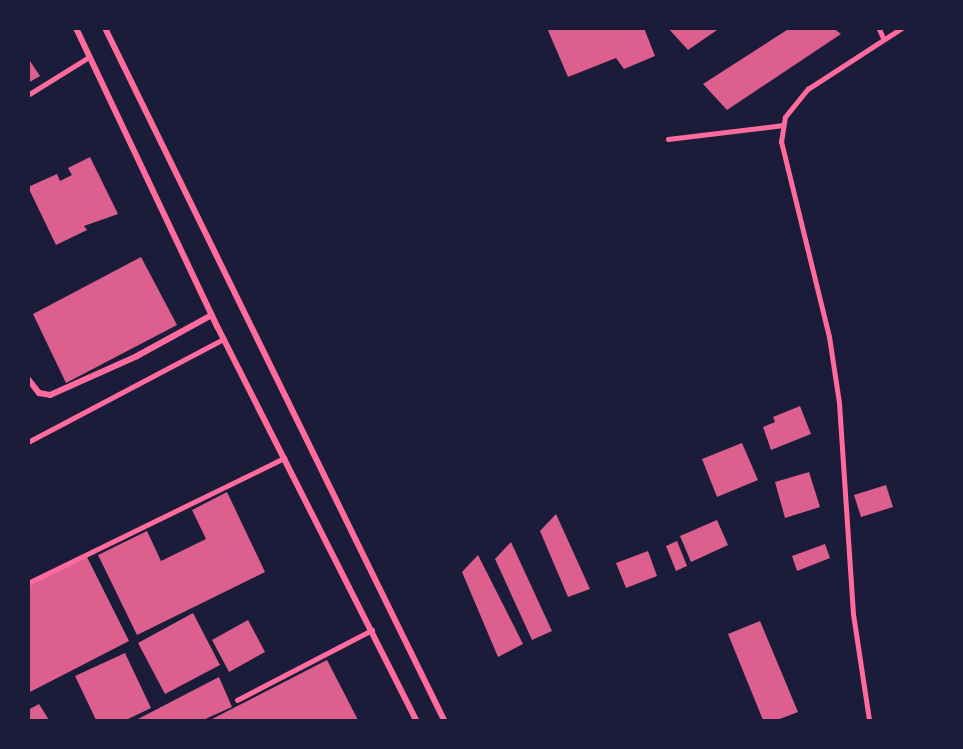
<!DOCTYPE html>
<html>
<head>
<meta charset="utf-8">
<style>
  body { margin:0 }
  #map { position:relative; width:963px; height:749px; overflow:hidden; background:#1b1b3a; font-family:Jost,sans-serif }
  div>[style] { position:absolute }
  .building>* { inset:0; background:#dd5f8e }
  .service>* { height:4.5px; margin:-2.25px; padding:0 2.25px; transform-origin:2.25px; border-radius:2.25px; background:#ff6b9d }
  .minor>* { height:6px; margin:-3px; padding:0 3px; transform-origin:3px; border-radius:3px; background:#ff6b9d }
  span { translate:-50% -50%; white-space:nowrap; text-align:center; line-height:1.15; -webkit-text-stroke:4.5px #1b1b3a; paint-order:stroke }
  .frame { position:absolute; inset:0; border:30px solid #1b1b3a; pointer-events:none }
</style>
</head>
<body>
<div id="map">
  <div class="building">
    <div style="clip-path:polygon(547px 28px,644px 28px,655px 56px,624px 69px,616px 58px,568px 77px)"></div>
    <div style="clip-path:polygon(668px 28px,720px 28px,688px 50px)"></div>
    <div style="clip-path:polygon(790px 28px,833px 28px,841px 34px,727px 110px,703px 84px)"></div>
    <div style="clip-path:polygon(28px 58px,40px 76px,28px 83px)"></div>
    <div style="clip-path:polygon(90px 157px,118px 214px,84px 226px,87px 230px,56px 245px,28px 187px,57px 174px,60px 181px,72px 175px,68px 168px)"></div>
    <div style="clip-path:polygon(141px 257px,177px 325px,66px 383px,33px 314px)"></div>
    <div style="clip-path:polygon(800px 406px,811px 434px,771px 450px,763px 427px,775px 422px,773px 417px)"></div>
    <div style="clip-path:polygon(742px 443px,758px 480px,717px 497px,702px 459px)"></div>
    <div style="clip-path:polygon(809px 472px,820px 507px,785px 518px,775px 482px)"></div>
    <div style="clip-path:polygon(886px 485px,893px 507px,861px 517px,854px 495px)"></div>
    <div style="clip-path:polygon(227px 492px,265px 572px,137px 635px,98px 555px,147px 531px,161px 561px,206px 539px,192px 510px)"></div>
    <div style="clip-path:polygon(556px 514px,590px 589px,568px 597px,540px 531px)"></div>
    <div style="clip-path:polygon(717px 520px,728px 545px,691px 562px,680px 536px)"></div>
    <div style="clip-path:polygon(677px 541px,687px 566px,676px 571px,666px 546px)"></div>
    <div style="clip-path:polygon(511px 542px,552px 631px,532px 640px,495px 559px)"></div>
    <div style="clip-path:polygon(825px 544px,830px 558px,797px 571px,792px 556px)"></div>
    <div style="clip-path:polygon(648px 551px,657px 576px,626px 588px,616px 563px)"></div>
    <div style="clip-path:polygon(86px 555px,129px 641px,28px 693px,28px 585px)"></div>
    <div style="clip-path:polygon(478px 555px,523px 644px,498px 657px,462px 572px)"></div>
    <div style="clip-path:polygon(193px 613px,220px 665px,165px 694px,138px 643px)"></div>
    <div style="clip-path:polygon(248px 620px,265px 652px,229px 672px,212px 640px)"></div>
    <div style="clip-path:polygon(760px 621px,798px 712px,777px 720px,763px 720px,728px 634px)"></div>
    <div style="clip-path:polygon(125px 653px,151px 708px,126px 720px,96px 720px,75px 676px)"></div>
    <div style="clip-path:polygon(327px 660px,358px 720px,210px 720px)"></div>
    <div style="clip-path:polygon(219px 677px,232px 707px,203px 720px,136px 720px)"></div>
    <div style="clip-path:polygon(39px 704px,49px 720px,28px 720px,28px 710px)"></div>
  </div>
  <div class="service">
    <div style="left:879px;top:28px;width:12px;rotate:66deg"></div>
    <div style="left:28px;top:95px;width:72px;rotate:-31.9deg"></div>
    <div style="left:668px;top:139px;width:116px;rotate:-6.9deg"></div>
    <div style="left:28px;top:442px;width:221px;rotate:-27.8deg"></div>
    <div style="left:28px;top:583px;width:285px;rotate:-26deg"></div>
    <div style="left:237px;top:700px;width:152px;rotate:-27.4deg"></div>
    <div style="left:869px;top:720px;width:107px;rotate:-98.6deg"></div>
    <div style="left:853px;top:614px;width:211px;rotate:-93.8deg"></div>
    <div style="left:839px;top:403px;width:67px;rotate:-98.6deg"></div>
    <div style="left:829px;top:337px;width:201px;rotate:-103.8deg"></div>
    <div style="left:781px;top:142px;width:25px;rotate:-81deg"></div>
    <div style="left:785px;top:117px;width:36px;rotate:-51deg"></div>
    <div style="left:808px;top:89px;width:112px;rotate:-33deg"></div>
  </div>
  <div class="minor">
    <div style="left:76px;top:28px;width:330px;rotate:64.7deg"></div>
    <div style="left:217px;top:326px;width:441px;rotate:63.2deg"></div>
    <div style="left:105px;top:28px;width:771px;rotate:63.9deg"></div>
    <div style="left:28px;top:379px;width:18px;rotate:52deg"></div>
    <div style="left:39px;top:393px;width:11px;rotate:10deg"></div>
    <div style="left:50px;top:395px;width:95px;rotate:-24.1deg"></div>
    <div style="left:137px;top:356px;width:85px;rotate:-28.7deg"></div>
  </div>
  <div class="frame"></div>
</div>
</body>
</html>
